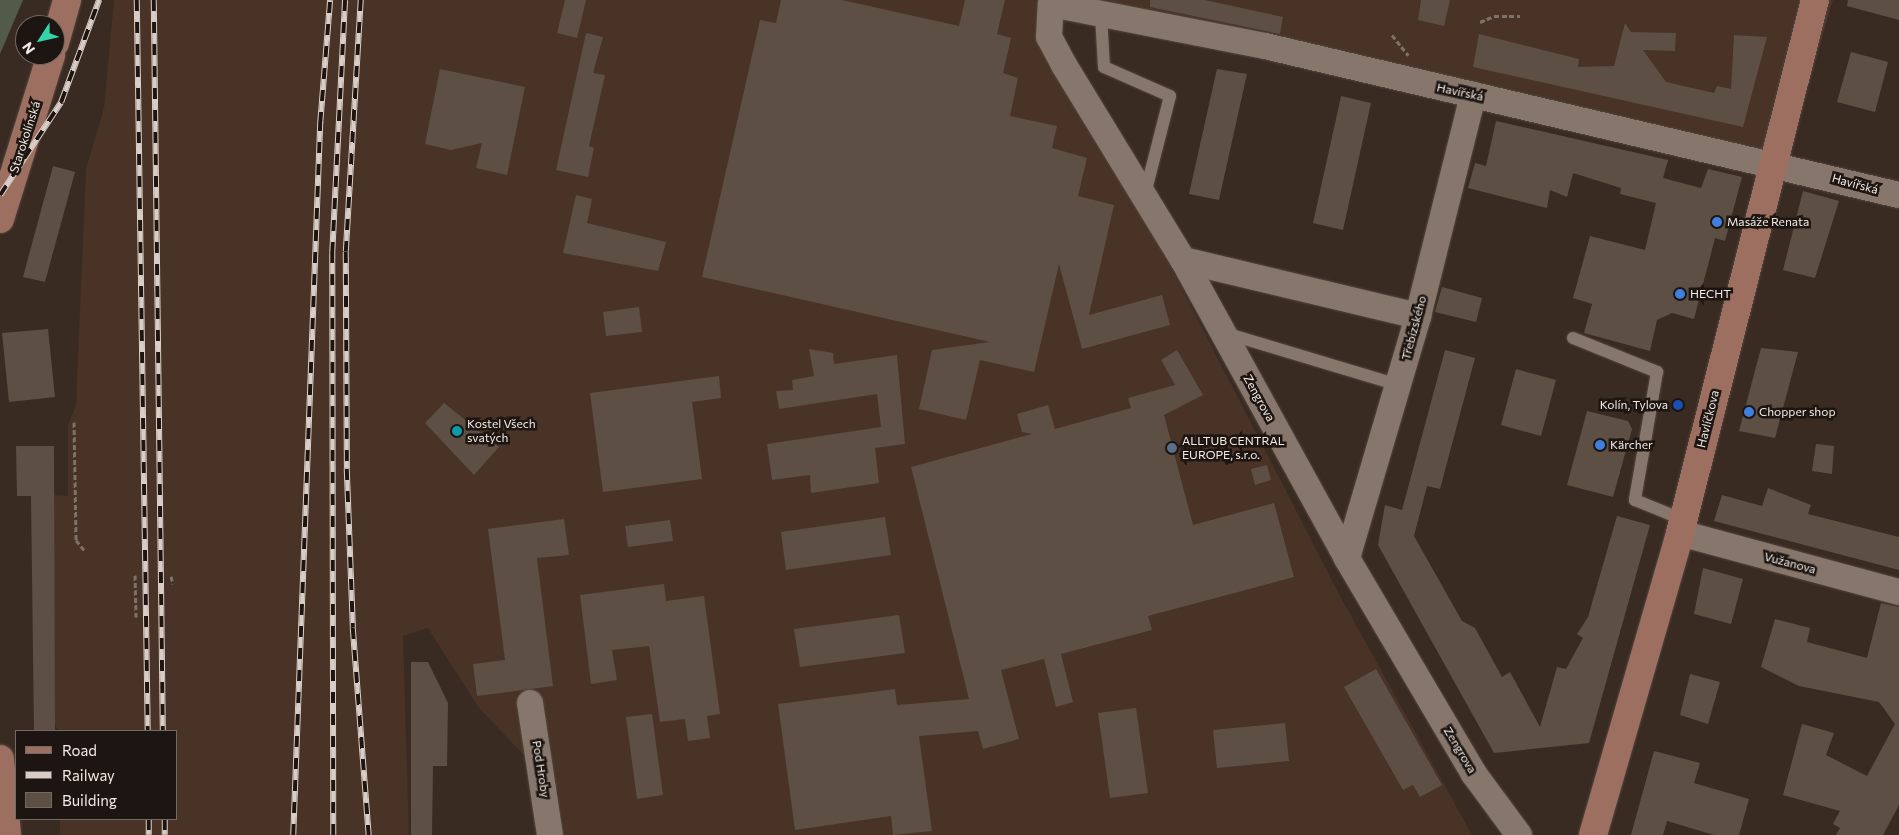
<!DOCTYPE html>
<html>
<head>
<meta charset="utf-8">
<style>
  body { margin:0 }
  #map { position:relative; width:1899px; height:835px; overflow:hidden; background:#3a2b22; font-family:Commissioner,sans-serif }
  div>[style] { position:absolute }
  .built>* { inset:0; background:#483326 }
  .green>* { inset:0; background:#525b4a }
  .building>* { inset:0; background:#5d4f43 }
  .path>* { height:3px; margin-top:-1.5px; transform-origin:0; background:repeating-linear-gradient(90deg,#7e7169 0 5px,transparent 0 7.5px) }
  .roads { filter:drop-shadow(0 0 1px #53473f) drop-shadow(0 0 1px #53473f) }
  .lane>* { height:12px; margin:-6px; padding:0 6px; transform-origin:6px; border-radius:6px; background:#87766b }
  .street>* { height:26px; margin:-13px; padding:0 13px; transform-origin:13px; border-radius:13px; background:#87766b }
  .secondary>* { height:28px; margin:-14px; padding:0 14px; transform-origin:14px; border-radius:14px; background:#9d6f60 }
  .rail>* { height:5.5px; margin-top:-2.75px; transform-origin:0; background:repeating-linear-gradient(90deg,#1c1511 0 11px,#d9cec7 0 22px); box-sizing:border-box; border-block:1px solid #d9cec7 }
  .dots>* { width:14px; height:14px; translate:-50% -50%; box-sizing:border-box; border:2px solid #1c1511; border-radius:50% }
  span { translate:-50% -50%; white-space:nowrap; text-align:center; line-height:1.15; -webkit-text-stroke:5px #1c1511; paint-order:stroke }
  .street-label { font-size:12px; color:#f4eae4 }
  .poi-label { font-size:12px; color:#f4eae4 }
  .left { translate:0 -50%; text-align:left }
  .right { translate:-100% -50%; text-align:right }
  .legend { position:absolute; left:15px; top:730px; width:162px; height:90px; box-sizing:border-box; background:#1c1511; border:1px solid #726a65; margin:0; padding:6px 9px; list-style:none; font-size:15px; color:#f4eae4 }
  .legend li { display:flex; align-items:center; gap:10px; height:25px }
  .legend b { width:25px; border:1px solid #726a65 }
  .north { position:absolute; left:15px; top:15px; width:50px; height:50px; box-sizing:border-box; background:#1c1511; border:1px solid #726a65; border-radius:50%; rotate:235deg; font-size:14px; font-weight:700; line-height:20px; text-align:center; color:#f4eae4 }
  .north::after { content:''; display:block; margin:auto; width:18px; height:22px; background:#32d4a9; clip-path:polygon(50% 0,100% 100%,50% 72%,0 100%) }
</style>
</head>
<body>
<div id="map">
  <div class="built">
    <div style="clip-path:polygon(114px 0,1833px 0,1788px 154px,1038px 9px,1340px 596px,1472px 835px,561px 835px,558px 791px,479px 708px,428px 628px,403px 636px,409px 835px,60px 835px,60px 819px,176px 819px,176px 731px,59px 731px,55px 725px,52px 495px,68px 496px,68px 425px,76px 406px,86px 169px,104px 108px)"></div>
  </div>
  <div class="green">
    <div style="clip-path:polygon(0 0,23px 0,0 54px)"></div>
  </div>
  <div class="building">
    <div style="clip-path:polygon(565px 0,586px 0,577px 38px,557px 33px)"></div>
    <div style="clip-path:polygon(781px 0,842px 0,959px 26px,965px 0,1005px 0,997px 34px,1011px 38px,1003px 73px,1018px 78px,1010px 116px,1057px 126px,1052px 148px,1087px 158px,1078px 196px,1114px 205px,1089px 315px,1162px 295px,1170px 325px,1082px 349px,1059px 264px,1034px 372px,980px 360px,966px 420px,919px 409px,932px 350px,990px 342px,702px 277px,760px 20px,776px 23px)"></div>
    <div style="clip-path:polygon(1150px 0,1205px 0,1283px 17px,1280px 34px,1150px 7px)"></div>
    <div style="clip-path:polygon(1421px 0,1450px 0,1444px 26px,1418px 20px)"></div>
    <div style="clip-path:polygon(1848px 0,1899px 0,1899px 20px,1847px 6px)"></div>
    <div style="clip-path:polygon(1625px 23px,1631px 32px,1676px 33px,1675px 51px,1643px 50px,1666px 82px,1714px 93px,1717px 86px,1731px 89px,1734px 35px,1767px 37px,1743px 127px,1473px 67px,1479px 34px,1579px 59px,1578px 67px,1614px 66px)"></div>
    <div style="clip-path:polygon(586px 33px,603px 37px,593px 73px,605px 75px,589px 146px,594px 148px,588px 177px,556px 170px)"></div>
    <div style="clip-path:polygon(1851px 52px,1888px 62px,1875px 112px,1837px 102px)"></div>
    <div style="clip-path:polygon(440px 69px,525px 87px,507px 175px,476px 168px,482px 143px,451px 150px,425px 144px)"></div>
    <div style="clip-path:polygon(1217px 69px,1247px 74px,1219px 200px,1189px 194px)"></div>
    <div style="clip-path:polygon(1341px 96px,1371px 103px,1343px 230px,1313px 223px)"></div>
    <div style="clip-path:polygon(1496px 121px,1668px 160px,1663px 178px,1701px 188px,1708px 169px,1742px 177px,1725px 241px,1715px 238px,1694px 319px,1672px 313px,1657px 320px,1650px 351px,1584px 333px,1592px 304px,1573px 298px,1590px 236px,1645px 250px,1656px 203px,1620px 194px,1621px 188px,1573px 173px,1567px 197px,1550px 190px,1547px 208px,1468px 188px,1475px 163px,1486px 166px)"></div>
    <div style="clip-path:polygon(53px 166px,75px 172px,45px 282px,23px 277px)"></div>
    <div style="clip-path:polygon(1803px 191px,1839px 201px,1815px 278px,1783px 270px)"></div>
    <div style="clip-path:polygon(576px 195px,592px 199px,587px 223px,666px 242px,658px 271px,563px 253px)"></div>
    <div style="clip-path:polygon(1442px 287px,1482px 298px,1476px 322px,1435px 312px)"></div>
    <div style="clip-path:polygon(639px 307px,642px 332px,606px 336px,603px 312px)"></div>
    <div style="clip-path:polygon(48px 329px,55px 397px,9px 402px,2px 333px)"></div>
    <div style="clip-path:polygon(1761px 348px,1798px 352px,1775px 438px,1739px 431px)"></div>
    <div style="clip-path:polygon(809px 349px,833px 353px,834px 364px,897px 355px,905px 444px,875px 448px,879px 483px,811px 493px,810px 475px,772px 480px,767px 444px,881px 427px,877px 394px,779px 409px,776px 391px,793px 390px,792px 380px,814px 376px)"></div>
    <div style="clip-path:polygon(1177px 350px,1203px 395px,1164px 415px,1193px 525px,1274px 503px,1294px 577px,1148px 616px,1152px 630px,1061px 654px,1073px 702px,1056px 707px,1044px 659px,1001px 670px,1019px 739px,983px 749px,978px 731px,919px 736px,932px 831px,893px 835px,891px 816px,795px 830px,778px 704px,895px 689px,897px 705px,969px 699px,911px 467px,1032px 434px,1022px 432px,1017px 414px,1048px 405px,1055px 429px,1131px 408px,1128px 398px,1175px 385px,1161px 360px)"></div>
    <div style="clip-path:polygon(1445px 350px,1475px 358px,1440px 489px,1427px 486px,1414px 536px,1462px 621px,1475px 628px,1502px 677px,1510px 672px,1540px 727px,1557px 667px,1566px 669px,1583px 638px,1577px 634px,1588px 617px,1617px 516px,1650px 525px,1589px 743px,1494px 753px,1378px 545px,1385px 505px,1402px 510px)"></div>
    <div style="clip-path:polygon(1516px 369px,1556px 380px,1541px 436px,1501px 425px)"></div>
    <div style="clip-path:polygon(719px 376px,721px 398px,692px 402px,702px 479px,603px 492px,590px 393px)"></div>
    <div style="clip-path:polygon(444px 403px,499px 447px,474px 475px,425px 423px)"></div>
    <div style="clip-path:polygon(1587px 411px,1628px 421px,1632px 429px,1613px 497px,1567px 485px)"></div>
    <div style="clip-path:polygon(1816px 444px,1834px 446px,1832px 474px,1812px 471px)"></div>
    <div style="clip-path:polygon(16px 446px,54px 446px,55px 731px,34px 731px,31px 496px,17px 496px)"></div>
    <div style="clip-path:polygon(1267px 465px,1271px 480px,1255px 485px,1251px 469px)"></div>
    <div style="clip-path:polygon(1768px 488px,1811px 505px,1808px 514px,1899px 537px,1899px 570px,1714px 521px,1722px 495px,1762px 506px)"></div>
    <div style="clip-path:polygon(885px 517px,891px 555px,786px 570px,781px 532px)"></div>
    <div style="clip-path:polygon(564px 519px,569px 555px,537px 558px,553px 686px,477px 696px,473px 664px,505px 660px,488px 529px)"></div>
    <div style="clip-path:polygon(670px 520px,673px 541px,628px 547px,625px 526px)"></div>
    <div style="clip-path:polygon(1703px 568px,1743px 579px,1731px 624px,1694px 614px)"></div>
    <div style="clip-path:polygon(664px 584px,666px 601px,704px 596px,720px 714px,707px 716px,710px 738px,688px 741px,685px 719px,660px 722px,649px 646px,612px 650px,617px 680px,591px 684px,580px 595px)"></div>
    <div style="clip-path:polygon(1881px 603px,1899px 607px,1899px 805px,1883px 835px,1836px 835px,1840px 828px,1833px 824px,1840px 811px,1783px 795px,1802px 724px,1834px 733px,1826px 755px,1867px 776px,1895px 724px,1879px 702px,1799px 686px,1761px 667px,1775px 619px,1810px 628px,1807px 642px,1867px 658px)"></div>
    <div style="clip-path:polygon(899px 615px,905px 653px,800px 667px,794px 629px)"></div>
    <div style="clip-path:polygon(411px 662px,428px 662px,448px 703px,447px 766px,433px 766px,432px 835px,411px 835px)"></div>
    <div style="clip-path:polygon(1376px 669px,1442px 785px,1420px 797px,1413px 785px,1403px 790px,1344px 687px)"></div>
    <div style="clip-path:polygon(1690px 674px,1720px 682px,1708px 724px,1680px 715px)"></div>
    <div style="clip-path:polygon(1136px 708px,1148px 793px,1110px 798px,1098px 713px)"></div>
    <div style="clip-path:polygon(652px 714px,663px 795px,637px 799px,626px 717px)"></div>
    <div style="clip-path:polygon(1285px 723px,1289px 761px,1217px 768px,1213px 730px)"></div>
    <div style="clip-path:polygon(1654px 751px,1700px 763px,1694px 783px,1749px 799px,1739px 835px,1714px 835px,1667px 821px,1663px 835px,1631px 835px)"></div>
  </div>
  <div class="path">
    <div style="left:1480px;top:22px;width:15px;rotate:-23deg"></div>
    <div style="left:1494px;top:16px;width:26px"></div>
    <div style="left:1392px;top:35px;width:26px;rotate:51deg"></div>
    <div style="left:74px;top:422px;width:118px;rotate:89deg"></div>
    <div style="left:76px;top:540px;width:13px;rotate:51deg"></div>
    <div style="left:135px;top:575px;width:42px;rotate:88.6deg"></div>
    <div style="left:171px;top:576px;width:8px;rotate:76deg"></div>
  </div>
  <div class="roads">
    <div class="lane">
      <div style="left:1101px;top:15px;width:52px;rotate:86.7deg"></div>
      <div style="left:1104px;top:67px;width:72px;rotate:23.7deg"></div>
      <div style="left:1170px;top:96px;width:101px;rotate:104.3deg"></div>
      <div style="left:1225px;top:333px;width:181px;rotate:16.7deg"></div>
      <div style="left:1573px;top:338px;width:91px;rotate:22deg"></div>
      <div style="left:1657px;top:372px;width:130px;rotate:99.8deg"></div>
      <div style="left:1635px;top:500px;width:53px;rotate:22.2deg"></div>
    </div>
    <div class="street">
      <div style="left:1183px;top:260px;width:242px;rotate:13.4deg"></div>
      <div style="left:1680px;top:533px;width:227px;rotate:15.1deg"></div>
      <div style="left:1347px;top:558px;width:252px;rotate:-73.6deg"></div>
      <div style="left:1418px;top:316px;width:228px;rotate:-76deg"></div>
      <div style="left:530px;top:703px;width:134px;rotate:81.4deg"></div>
      <div style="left:1519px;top:835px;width:76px;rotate:-126.4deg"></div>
      <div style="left:1474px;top:774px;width:251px;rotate:-120.5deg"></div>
      <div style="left:1347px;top:558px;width:340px;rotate:-118.8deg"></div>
      <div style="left:1183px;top:260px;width:228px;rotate:-121.4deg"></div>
      <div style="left:1064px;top:65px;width:32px;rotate:-118deg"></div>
      <div style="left:1049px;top:37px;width:33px;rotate:-87deg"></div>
      <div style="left:1051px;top:4px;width:218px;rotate:11.1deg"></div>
      <div style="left:1265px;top:46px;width:651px;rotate:13.23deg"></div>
    </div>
    <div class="secondary">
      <div style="left:55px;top:43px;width:45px;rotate:-74.4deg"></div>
      <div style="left:0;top:219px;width:172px;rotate:-72.7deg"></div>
      <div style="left:0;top:759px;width:76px;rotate:84.7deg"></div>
      <div style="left:1593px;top:835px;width:314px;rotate:-73.9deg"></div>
      <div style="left:1680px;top:533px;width:550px;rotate:-75.79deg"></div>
    </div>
  </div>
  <div class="rail">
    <div style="left:137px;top:0;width:731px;rotate:89.14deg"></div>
    <div style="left:154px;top:0;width:731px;rotate:89.29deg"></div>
    <div style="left:361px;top:0;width:252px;rotate:93.4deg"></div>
    <div style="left:346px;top:252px;width:217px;rotate:89.7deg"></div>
    <div style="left:347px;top:469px;width:159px;rotate:87.8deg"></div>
    <div style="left:353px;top:628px;width:208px;rotate:85.6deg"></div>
    <div style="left:0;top:195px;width:111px;rotate:-56.7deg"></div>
    <div style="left:61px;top:102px;width:109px;rotate:-69.6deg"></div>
    <div style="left:149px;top:819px;width:16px;rotate:90deg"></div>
    <div style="left:165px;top:819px;width:16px;rotate:90deg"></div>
    <div style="left:293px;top:835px;width:713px;rotate:-87.83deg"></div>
    <div style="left:320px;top:123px;width:123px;rotate:-85.4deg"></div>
    <div style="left:333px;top:835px;width:582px;rotate:-90.1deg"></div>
    <div style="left:332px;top:253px;width:253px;rotate:-87.1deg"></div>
  </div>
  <div class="dots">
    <div style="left:1717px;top:222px;background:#3f7fe0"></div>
    <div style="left:1680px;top:294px;background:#3f7fe0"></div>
    <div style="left:1678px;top:405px;background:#1a4fb4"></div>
    <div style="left:1749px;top:412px;background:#3f7fe0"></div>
    <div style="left:457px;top:431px;background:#0f9aa8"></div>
    <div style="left:1600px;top:445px;background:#3f7fe0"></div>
    <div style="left:1172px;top:448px;background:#5c6f8a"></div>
  </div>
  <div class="street-label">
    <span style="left:1460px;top:92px;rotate:12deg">Havířská</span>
    <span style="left:25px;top:137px;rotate:-72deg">Starokolínská</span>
    <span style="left:1855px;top:184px;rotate:15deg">Havířská</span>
    <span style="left:1414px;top:328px;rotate:-75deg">Třebízského</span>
    <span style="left:1259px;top:398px;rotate:61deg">Zengrova</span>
    <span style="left:1708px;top:419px;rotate:-76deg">Havlíčkova</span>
    <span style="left:1790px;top:563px;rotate:15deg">Vužanova</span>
    <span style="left:1460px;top:750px;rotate:59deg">Zengrova</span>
    <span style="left:541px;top:769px;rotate:81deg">Pod Hroby</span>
  </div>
  <div class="poi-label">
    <span class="left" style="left:1727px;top:222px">Masáže Renata</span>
    <span class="left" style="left:1690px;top:294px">HECHT</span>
    <span class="right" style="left:1668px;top:405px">Kolín, Tylova</span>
    <span class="left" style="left:1759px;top:412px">Chopper shop</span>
    <span class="left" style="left:467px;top:431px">Kostel Všech<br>svatých</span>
    <span class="left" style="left:1182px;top:448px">ALLTUB CENTRAL<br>EUROPE, s.r.o.</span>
    <span class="left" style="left:1610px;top:445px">Kärcher</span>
  </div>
  <ul class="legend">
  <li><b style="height:6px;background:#9d6f60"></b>Road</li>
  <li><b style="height:6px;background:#d9cec7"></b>Railway</li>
  <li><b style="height:14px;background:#5d4f43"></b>Building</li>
  </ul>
  <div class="north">N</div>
</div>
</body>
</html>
